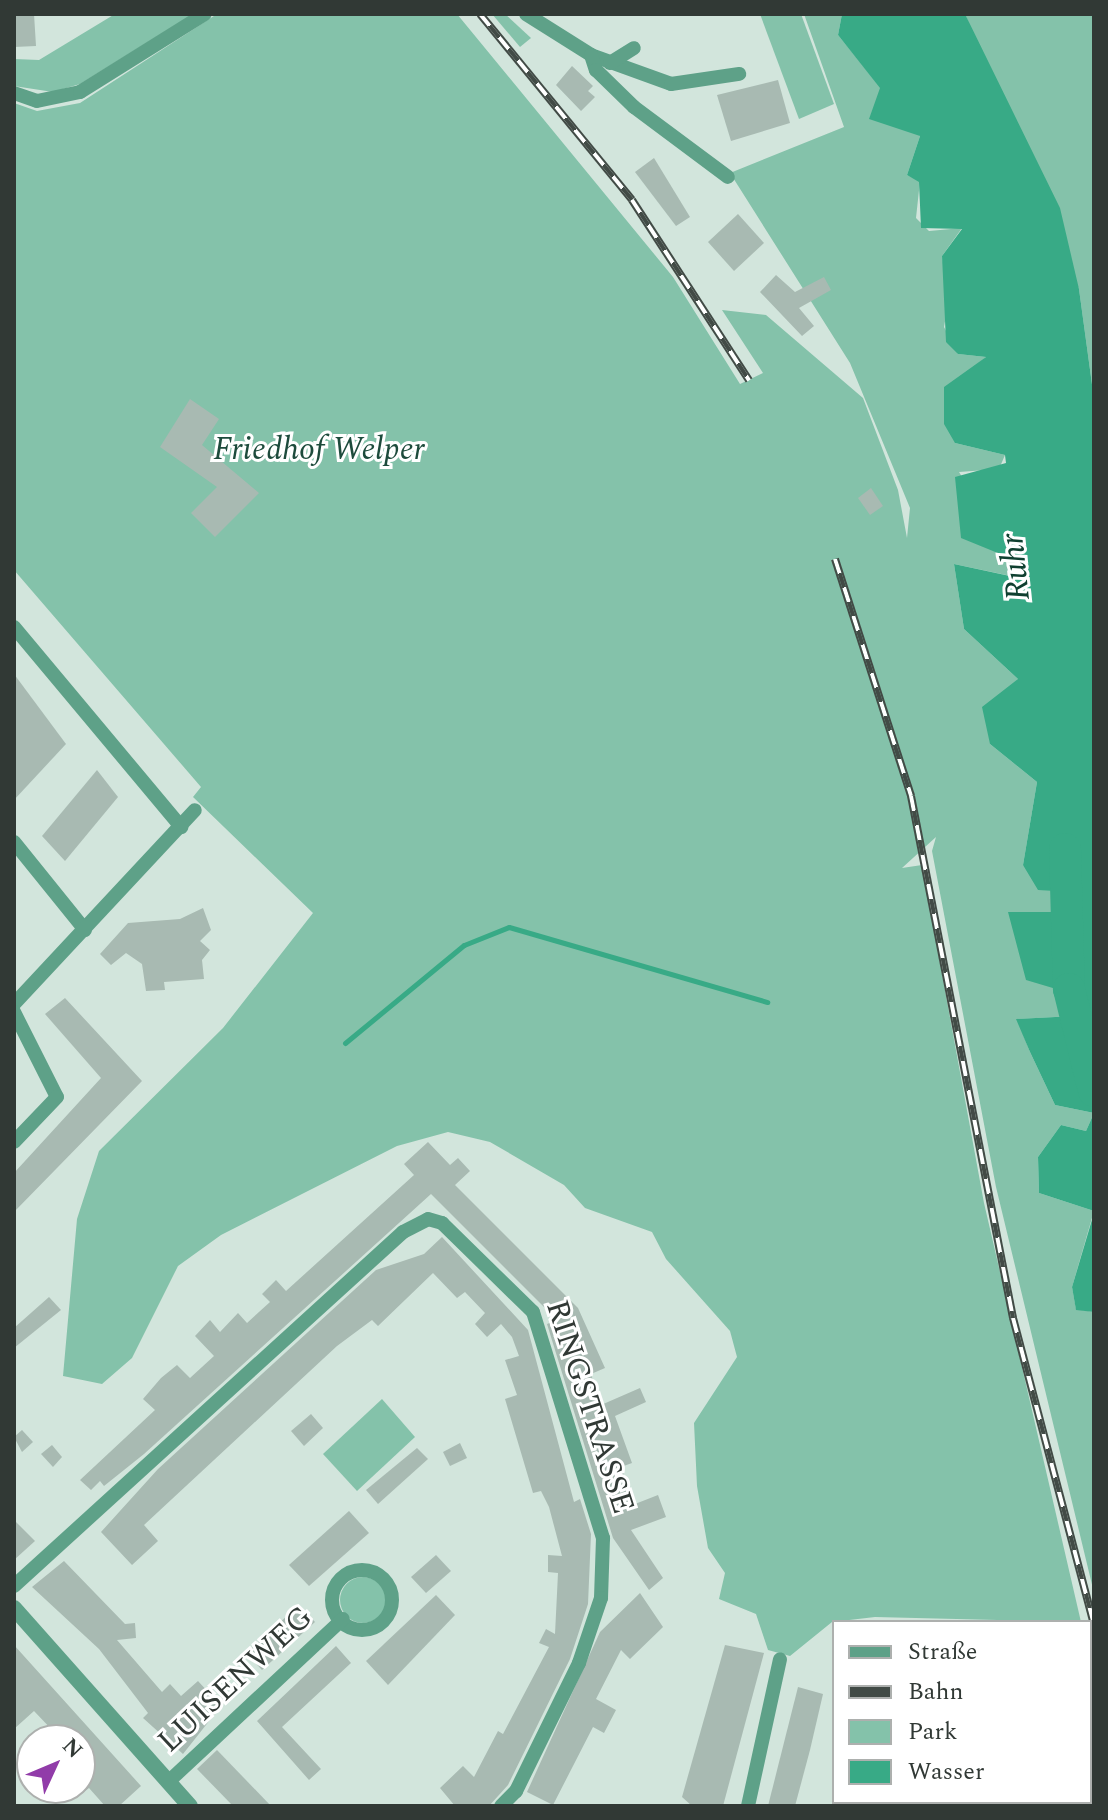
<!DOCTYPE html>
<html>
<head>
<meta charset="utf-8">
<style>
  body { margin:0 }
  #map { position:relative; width:1108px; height:1820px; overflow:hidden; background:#d2e5dc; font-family:Spectral,serif }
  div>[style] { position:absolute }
  .green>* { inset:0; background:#84c2aa }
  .round { border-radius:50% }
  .water>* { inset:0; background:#38aa86 }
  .stream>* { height:5px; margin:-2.5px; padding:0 2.5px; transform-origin:2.5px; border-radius:2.5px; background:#38aa86 }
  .river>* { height:32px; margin:-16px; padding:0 16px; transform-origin:16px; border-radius:16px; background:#38aa86 }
  .building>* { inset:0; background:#a8bab2 }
  .minor>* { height:14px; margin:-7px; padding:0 7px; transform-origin:7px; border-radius:7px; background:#5ea188 }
  .minor>.ring { margin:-7px; padding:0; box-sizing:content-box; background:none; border:14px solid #5ea188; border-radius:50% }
  .tertiary>* { height:16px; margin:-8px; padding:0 8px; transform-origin:8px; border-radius:8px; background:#5ea188 }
  .rail>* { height:8px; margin-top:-4px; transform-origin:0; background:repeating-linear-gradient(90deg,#fff 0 15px,#424b46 0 30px); box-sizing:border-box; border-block:2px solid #424b46 }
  span { translate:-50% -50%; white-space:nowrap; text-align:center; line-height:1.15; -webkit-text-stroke:6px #fff; paint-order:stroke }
  .park-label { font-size:32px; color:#1d4b3c; font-style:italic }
  .street-label { font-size:32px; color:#313935 }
  .water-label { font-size:34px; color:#0f4030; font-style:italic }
  .frame { position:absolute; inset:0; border:16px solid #313935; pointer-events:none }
  .legend { position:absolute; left:832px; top:1620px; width:260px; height:184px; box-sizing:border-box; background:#fff; border:2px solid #adb0ae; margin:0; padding:10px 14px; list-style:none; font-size:24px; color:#313935 }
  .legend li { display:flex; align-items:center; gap:16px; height:40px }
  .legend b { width:40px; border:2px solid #adb0ae }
  .north { position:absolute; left:16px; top:1724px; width:80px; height:80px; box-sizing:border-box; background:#fff; border:2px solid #adb0ae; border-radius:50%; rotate:46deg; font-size:22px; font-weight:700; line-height:32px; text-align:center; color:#313935 }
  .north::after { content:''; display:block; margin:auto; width:28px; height:36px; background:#913ca9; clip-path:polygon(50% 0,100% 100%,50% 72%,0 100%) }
</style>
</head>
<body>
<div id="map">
  <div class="green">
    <div style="clip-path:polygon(115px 14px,193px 14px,80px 84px,53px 92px,14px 86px,14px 59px,39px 60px)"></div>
    <div style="clip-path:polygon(217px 14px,457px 14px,673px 277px,740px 384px,763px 373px,722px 310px,766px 315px,863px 398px,898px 490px,907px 538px,910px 508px,850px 363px,730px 173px,844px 127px,804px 14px,842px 14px,838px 35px,920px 136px,907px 175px,920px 181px,916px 218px,929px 231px,962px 228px,942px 256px,949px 299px,944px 327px,958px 354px,986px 357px,968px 372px,955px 443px,1005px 455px,999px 469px,959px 472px,1025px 579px,954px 564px,964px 629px,1018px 679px,990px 744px,1037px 782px,1023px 865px,1073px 891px,1071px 912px,1009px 912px,1073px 994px,1074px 1016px,1017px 1019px,1030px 1052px,1055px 1105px,1094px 1113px,1086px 1131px,1061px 1125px,1038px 1157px,1039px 1193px,1094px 1211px,1072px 1287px,1076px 1309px,1094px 1312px,1094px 1593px,996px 1187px,932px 851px,936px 837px,902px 868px,922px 865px,984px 1203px,1081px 1622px,875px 1617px,832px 1622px,790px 1656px,768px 1650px,756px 1614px,719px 1599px,725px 1573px,708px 1548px,697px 1486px,694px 1423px,737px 1357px,730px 1331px,666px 1259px,652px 1232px,585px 1208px,564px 1185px,490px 1142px,448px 1132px,397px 1146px,221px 1235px,178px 1266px,132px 1358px,102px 1384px,63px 1376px,77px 1219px,99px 1151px,223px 1028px,313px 913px,193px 797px,201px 787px,14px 570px,14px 103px,37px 111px,80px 103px)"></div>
    <div style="clip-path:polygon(492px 14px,505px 14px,531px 38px,520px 47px)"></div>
    <div style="clip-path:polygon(760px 14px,801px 14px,834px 104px,799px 119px)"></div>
    <div style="clip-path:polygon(965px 14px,1094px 14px,1094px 399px,1079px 289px)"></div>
    <div style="clip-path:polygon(382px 1399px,415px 1437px,357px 1491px,323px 1454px)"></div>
    <div class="round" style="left:340px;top:1577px;width:46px;height:46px"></div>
    <div style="clip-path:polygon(1090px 1655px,1094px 1806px,982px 1806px,1090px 1802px)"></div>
  </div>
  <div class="water">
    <div style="clip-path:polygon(842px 14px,965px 14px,1060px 208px,1079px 289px,1094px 399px,1094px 1211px,1039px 1193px,1038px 1157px,1061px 1125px,1086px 1131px,1094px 1113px,1055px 1105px,1030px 1052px,1016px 1019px,1075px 1016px,1073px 994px,1026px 980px,1008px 912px,1071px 912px,1073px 892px,1038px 890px,1023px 865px,1037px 782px,990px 744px,982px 707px,1018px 679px,964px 629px,954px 564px,1024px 579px,1020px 562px,961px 538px,955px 477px,1006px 463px,1005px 455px,955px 443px,944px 424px,944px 387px,986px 357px,958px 354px,946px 342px,942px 256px,962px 229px,921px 228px,919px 182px,907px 175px,920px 136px,869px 119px,880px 88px,838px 35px)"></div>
    <div style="clip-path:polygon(1094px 1213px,1094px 1312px,1076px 1310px,1072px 1287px)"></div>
  </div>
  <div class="stream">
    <div style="left:345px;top:1043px;width:154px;rotate:-39.5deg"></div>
    <div style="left:464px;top:945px;width:48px;rotate:-21.8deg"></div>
    <div style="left:509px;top:927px;width:269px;rotate:16.2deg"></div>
  </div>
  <div class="river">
    <div style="left:1065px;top:849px;width:140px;rotate:88.4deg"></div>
    <div style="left:1069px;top:989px;width:105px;rotate:76.2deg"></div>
  </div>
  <div class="building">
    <div style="clip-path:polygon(14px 14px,34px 14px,36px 46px,14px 47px)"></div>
    <div style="clip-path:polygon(572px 66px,593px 86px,588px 91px,595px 97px,581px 111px,556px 85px)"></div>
    <div style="clip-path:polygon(778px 80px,790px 123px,731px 141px,717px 95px)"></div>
    <div style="clip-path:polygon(654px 158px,690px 217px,676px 226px,635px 172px)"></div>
    <div style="clip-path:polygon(738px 214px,764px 243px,734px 271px,708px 242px)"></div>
    <div style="clip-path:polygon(776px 275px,795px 292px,824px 277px,831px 290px,799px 308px,814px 326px,802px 336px,760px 292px)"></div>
    <div style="clip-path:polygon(190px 399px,219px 419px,202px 445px,259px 493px,215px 537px,191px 513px,217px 487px,160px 447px)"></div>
    <div style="clip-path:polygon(871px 488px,883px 506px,870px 515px,858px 498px)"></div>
    <div style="clip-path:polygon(14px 674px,66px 744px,14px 800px)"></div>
    <div style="clip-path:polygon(97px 770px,118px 797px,65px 861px,42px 836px)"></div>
    <div style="clip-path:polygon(203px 908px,211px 930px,200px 941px,210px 950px,202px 960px,204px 979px,164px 982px,165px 990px,146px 991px,142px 964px,126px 953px,111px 965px,100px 954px,128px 923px,180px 919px)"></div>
    <div style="clip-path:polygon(65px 998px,142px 1081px,14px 1212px,14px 1173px,101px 1078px,45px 1014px)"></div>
    <div style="clip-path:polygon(428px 1142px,450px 1165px,458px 1158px,470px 1171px,455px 1185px,578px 1308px,605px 1368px,591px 1374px,601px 1405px,640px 1388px,646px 1402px,615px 1416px,632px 1463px,621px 1467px,635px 1504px,658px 1495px,666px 1517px,631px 1530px,663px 1578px,649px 1590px,613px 1538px,547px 1324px,557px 1320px,431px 1194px,144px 1454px,104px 1486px,100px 1481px,91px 1490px,80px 1480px,155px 1410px,143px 1399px,161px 1378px,177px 1365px,190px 1378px,214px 1356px,195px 1336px,210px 1320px,220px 1332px,238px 1313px,247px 1323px,270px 1302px,262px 1294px,276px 1280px,286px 1291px,414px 1175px,404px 1164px)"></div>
    <div style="clip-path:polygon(442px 1237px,528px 1330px,574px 1502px,580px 1499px,591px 1534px,588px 1604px,570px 1659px,508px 1785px,489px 1806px,455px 1806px,440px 1788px,463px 1766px,474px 1777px,498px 1731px,503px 1734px,549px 1647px,539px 1643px,546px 1629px,555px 1634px,558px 1573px,548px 1572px,548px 1555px,562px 1556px,549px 1507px,541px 1491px,533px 1493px,505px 1399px,517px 1395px,505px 1360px,519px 1356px,512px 1337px,501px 1324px,487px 1337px,475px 1324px,485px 1313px,465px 1292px,457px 1298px,433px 1273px,378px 1326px,372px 1320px,337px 1346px,144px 1525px,158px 1541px,132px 1565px,101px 1532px,158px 1469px,376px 1270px,424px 1254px)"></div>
    <div style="clip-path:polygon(49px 1297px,61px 1310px,14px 1348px,14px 1328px)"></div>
    <div style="clip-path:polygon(311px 1414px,323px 1428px,304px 1446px,291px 1431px)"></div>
    <div style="clip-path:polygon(22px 1430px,33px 1442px,22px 1452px,14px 1437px)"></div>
    <div style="clip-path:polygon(460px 1443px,467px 1458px,450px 1466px,443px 1452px)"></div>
    <div style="clip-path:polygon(52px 1445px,62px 1457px,53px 1467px,41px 1454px)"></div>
    <div style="clip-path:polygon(417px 1448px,428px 1459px,378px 1504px,366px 1490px)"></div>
    <div style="clip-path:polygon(349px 1511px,369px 1533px,309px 1586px,289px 1565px)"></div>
    <div style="clip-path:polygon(14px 1520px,35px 1541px,14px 1560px)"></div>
    <div style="clip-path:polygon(436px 1555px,451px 1571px,426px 1593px,411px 1577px)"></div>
    <div style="clip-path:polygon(64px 1561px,125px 1624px,135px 1623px,136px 1638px,117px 1640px,162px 1692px,170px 1684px,181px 1696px,198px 1681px,221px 1706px,183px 1754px,143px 1718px,148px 1713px,99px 1649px,32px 1587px)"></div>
    <div style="clip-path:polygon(640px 1593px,663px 1627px,630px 1659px,621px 1650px,596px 1699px,616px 1710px,604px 1733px,593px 1727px,553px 1805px,527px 1792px,600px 1632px)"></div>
    <div style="clip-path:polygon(436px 1595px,455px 1615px,388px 1685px,366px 1661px)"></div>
    <div style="clip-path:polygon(299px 1605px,315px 1622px,262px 1670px,246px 1653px)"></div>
    <div style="clip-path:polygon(14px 1645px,141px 1786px,119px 1806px,105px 1806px,89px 1788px,80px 1795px,80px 1740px,48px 1740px,55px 1733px,34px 1711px,14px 1729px)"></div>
    <div style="clip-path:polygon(725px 1645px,764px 1653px,723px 1806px,692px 1806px,682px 1797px)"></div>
    <div style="clip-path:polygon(336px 1646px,351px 1663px,282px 1727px,321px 1769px,309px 1780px,257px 1721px)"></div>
    <div style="clip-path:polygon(798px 1687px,823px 1694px,810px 1750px,795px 1806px,768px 1806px)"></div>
    <div style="clip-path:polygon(217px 1750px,271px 1806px,233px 1806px,197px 1769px)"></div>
  </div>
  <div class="minor">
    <div style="left:526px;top:14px;width:77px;rotate:32.2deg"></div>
    <div style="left:591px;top:55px;width:85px;rotate:19.9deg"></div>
    <div style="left:671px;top:84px;width:69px;rotate:-8.4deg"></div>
    <div style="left:591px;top:55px;width:16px;rotate:72deg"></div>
    <div style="left:596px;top:70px;width:53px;rotate:44.2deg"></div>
    <div style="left:634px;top:107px;width:117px;rotate:36.7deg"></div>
    <div style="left:610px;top:63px;width:28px;rotate:-32deg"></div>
    <div style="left:14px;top:93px;width:24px;rotate:19deg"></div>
    <div style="left:37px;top:101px;width:44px;rotate:-11.8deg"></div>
    <div style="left:80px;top:92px;width:147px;rotate:-32deg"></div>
    <div style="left:14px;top:627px;width:261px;rotate:50.1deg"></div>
    <div style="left:14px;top:842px;width:113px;rotate:51.1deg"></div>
    <div style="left:14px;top:1004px;width:265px;rotate:-47deg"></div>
    <div style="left:14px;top:1012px;width:95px;rotate:63.2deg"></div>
    <div style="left:57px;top:1097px;width:62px;rotate:133.7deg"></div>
    <div class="ring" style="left:332px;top:1570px;width:46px;height:46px"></div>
    <div style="left:14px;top:1586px;width:526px;rotate:-42.3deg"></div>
    <div style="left:403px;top:1232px;width:28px;rotate:-27deg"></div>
    <div style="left:428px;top:1219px;width:15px;rotate:16deg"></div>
    <div style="left:442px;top:1223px;width:127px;rotate:44.4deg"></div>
    <div style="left:533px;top:1312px;width:237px;rotate:72.8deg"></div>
    <div style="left:603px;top:1538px;width:60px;rotate:91.9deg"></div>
    <div style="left:601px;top:1598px;width:69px;rotate:108.7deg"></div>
    <div style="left:579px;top:1663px;width:143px;rotate:116.2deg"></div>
    <div style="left:516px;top:1791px;width:21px;rotate:135deg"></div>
    <div style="left:168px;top:1782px;width:239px;rotate:-43deg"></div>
    <div style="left:748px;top:1806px;width:150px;rotate:-77.7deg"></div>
    <div style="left:972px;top:1806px;width:4px;rotate:-76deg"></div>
  </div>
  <div class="tertiary">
    <div style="left:14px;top:1608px;width:265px;rotate:48.4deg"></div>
  </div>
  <div class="rail">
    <div style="left:480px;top:14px;width:240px;rotate:50.7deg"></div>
    <div style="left:632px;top:200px;width:215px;rotate:57deg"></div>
    <div style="left:835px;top:559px;width:249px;rotate:72.2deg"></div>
    <div style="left:911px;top:796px;width:532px;rotate:78.94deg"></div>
    <div style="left:1013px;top:1318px;width:318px;rotate:75.2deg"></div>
  </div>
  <div class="park-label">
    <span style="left:319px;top:450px">Friedhof Welper</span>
  </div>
  <div class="street-label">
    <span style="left:589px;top:1407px;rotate:72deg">RINGSTRASSE</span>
    <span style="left:236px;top:1680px;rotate:-43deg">LUISENWEG</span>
  </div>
  <div class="water-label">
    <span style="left:1016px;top:567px;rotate:-96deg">Ruhr</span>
  </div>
  <div class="frame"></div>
  <ul class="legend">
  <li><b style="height:10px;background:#5ea188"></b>Straße</li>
  <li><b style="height:10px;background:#424b46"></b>Bahn</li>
  <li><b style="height:22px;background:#84c2aa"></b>Park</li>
  <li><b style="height:22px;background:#38aa86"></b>Wasser</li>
  </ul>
  <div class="north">N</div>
</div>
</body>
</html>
